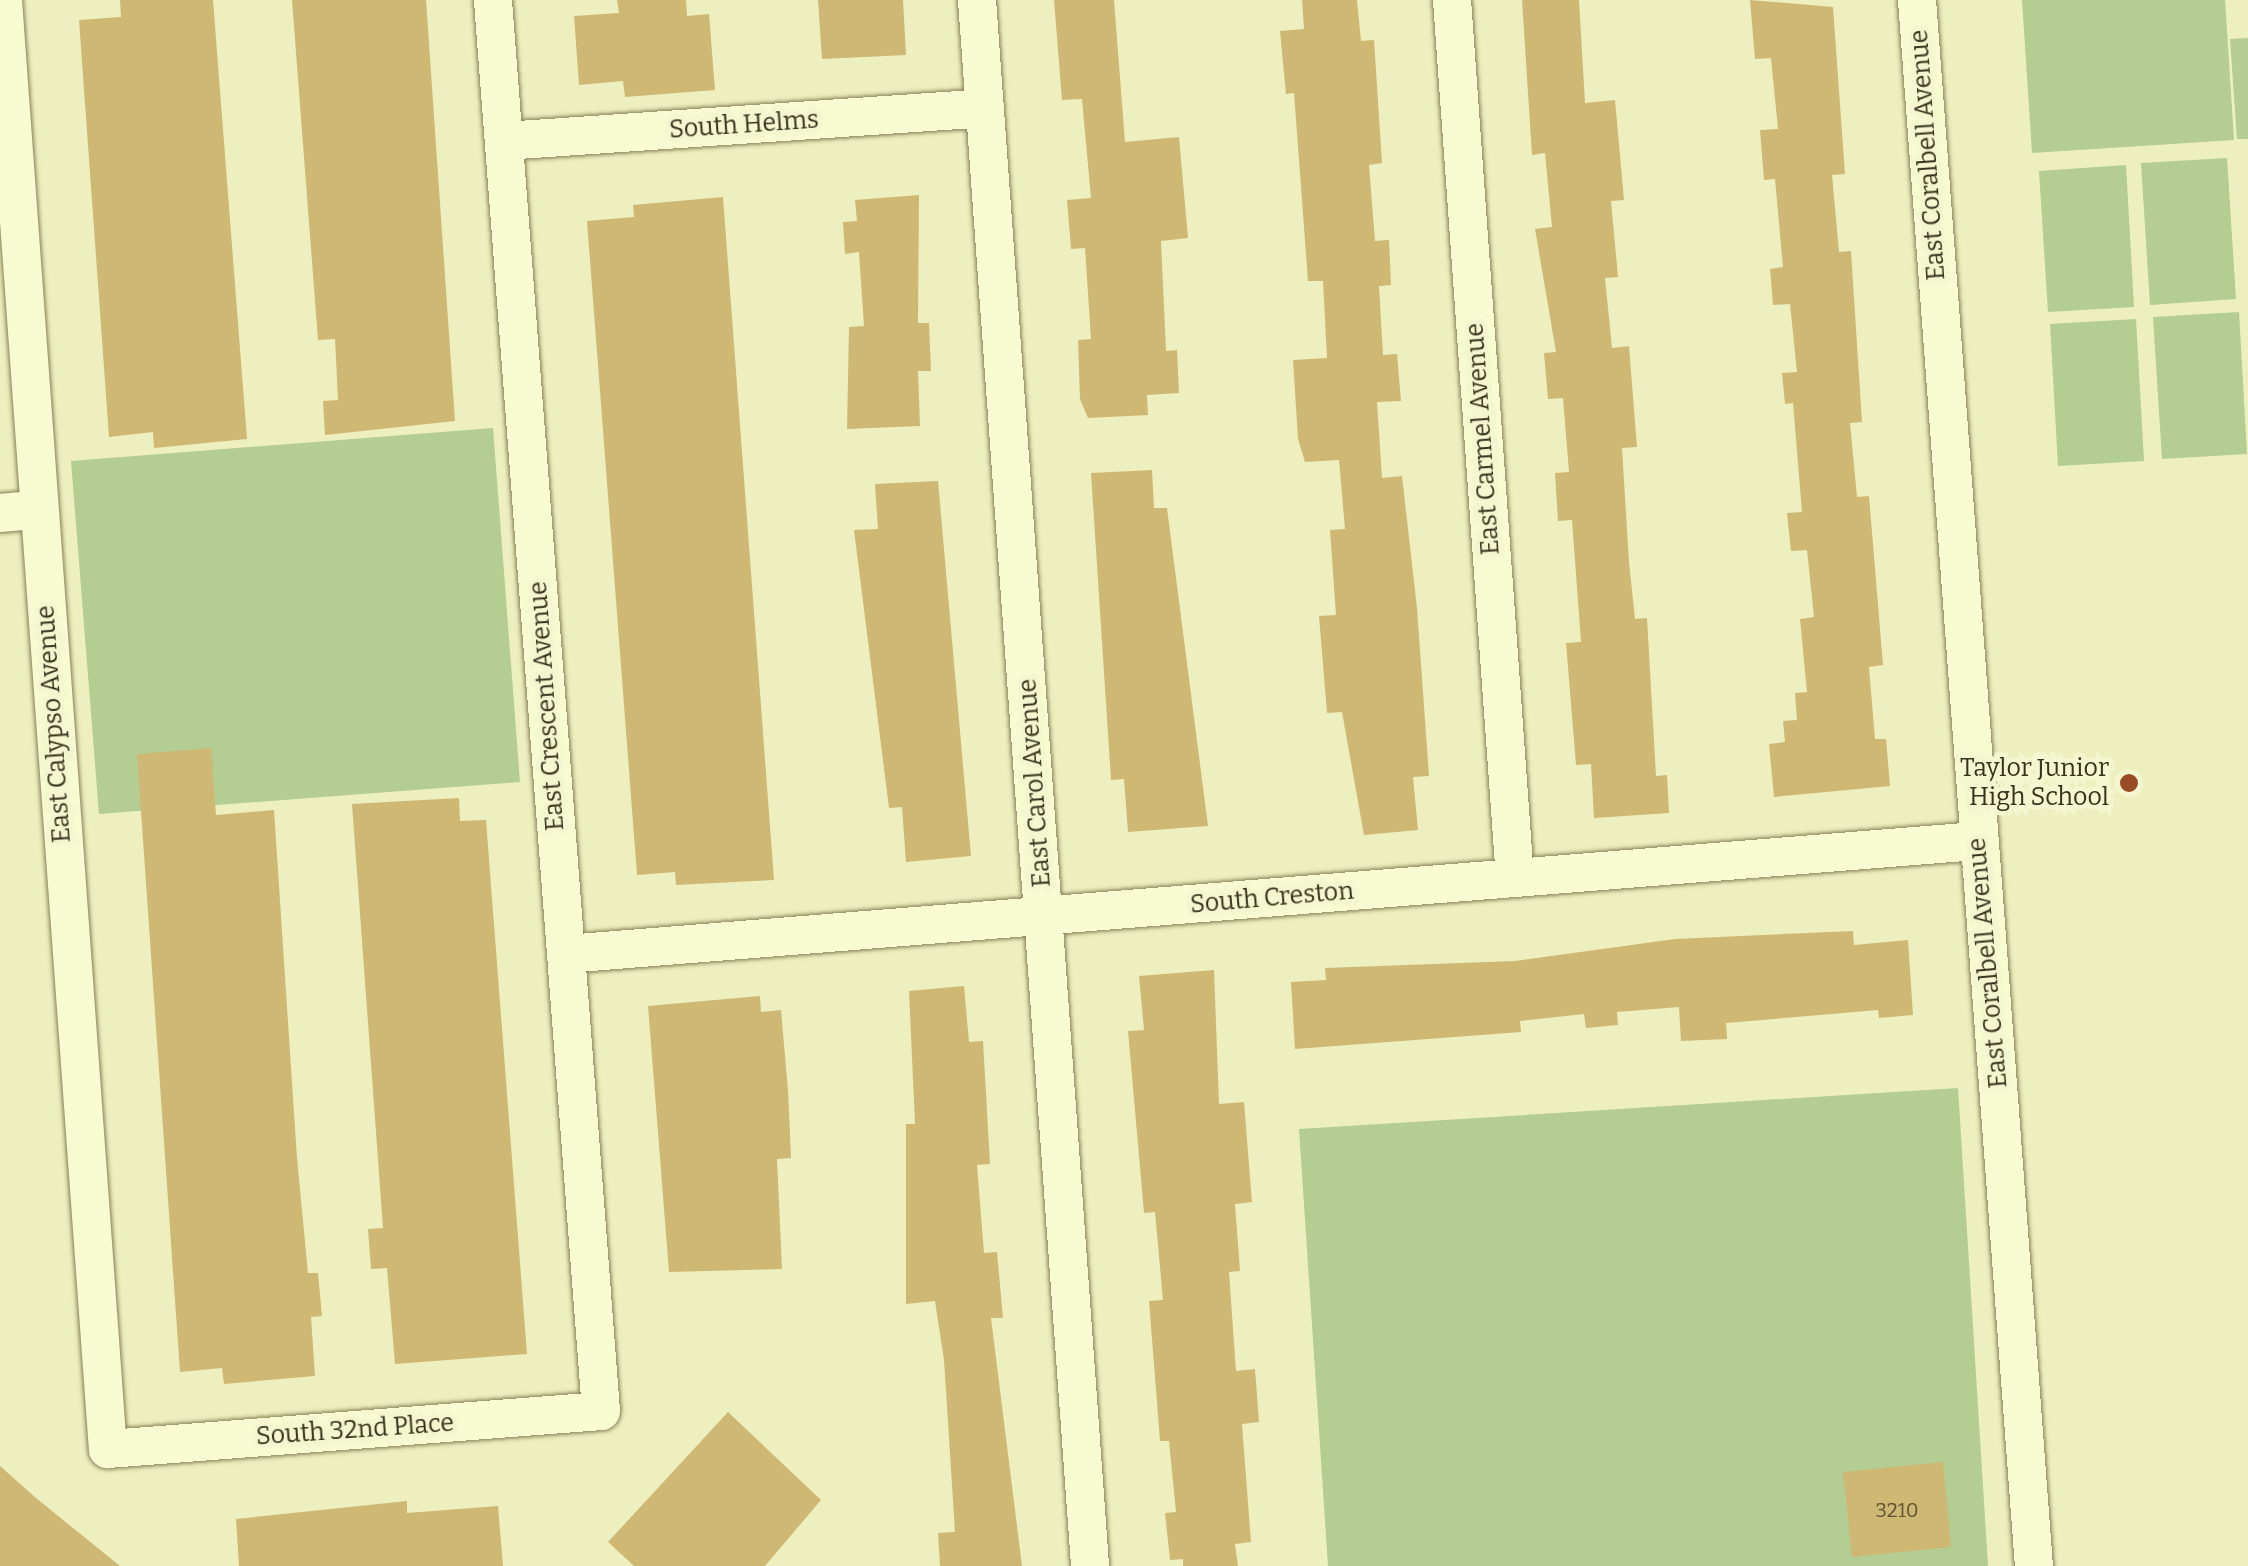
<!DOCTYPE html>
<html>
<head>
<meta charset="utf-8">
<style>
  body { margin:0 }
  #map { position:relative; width:2248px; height:1566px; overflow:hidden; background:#edefbf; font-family:Bitter,serif }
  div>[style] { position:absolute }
  .green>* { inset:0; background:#b3cd93 }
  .building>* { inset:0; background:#ceb874 }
  .roads { filter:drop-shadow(0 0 2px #888157) drop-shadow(0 0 2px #888157) }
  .minor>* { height:38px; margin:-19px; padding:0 19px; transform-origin:19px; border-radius:19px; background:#f8fad2 }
  .dots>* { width:28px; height:28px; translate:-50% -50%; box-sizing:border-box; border:5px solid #f4f6cf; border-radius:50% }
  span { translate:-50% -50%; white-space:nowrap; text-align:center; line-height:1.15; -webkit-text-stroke:9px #f4f6cf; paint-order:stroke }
  .number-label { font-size:20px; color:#5d5432 }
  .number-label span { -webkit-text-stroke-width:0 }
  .street-label { font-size:25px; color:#37321c }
  .poi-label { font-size:25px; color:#37321c }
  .right { translate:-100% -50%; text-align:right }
</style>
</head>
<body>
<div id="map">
  <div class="green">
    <div style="clip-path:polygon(2022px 0,2225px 0,2234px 140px,2032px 153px)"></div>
    <div style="clip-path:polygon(2248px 38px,2248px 139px,2237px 139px,2230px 39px)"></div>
    <div style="clip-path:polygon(2227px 158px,2236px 299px,2150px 305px,2141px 163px)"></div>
    <div style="clip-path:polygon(2126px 165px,2134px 307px,2048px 312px,2039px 171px)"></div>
    <div style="clip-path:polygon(2239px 312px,2247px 454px,2162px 459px,2153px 317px)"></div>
    <div style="clip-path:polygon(2136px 319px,2144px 461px,2058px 466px,2050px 324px)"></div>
    <div style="clip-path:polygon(493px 428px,520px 782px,99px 814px,71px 461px)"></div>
    <div style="clip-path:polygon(1958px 1088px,1988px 1566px,1328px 1566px,1299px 1129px)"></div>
  </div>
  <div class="building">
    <div style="clip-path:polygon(120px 0,213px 0,247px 439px,154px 448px,153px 432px,109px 437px,79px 20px,121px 17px)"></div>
    <div style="clip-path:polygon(292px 0,426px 0,455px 421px,325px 435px,323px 401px,338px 400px,335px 339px,318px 340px)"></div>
    <div style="clip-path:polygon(617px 0,686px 0,687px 16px,709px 14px,715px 90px,625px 97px,623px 81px,579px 85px,574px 16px,619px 13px)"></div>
    <div style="clip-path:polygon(818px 0,903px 0,906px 55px,822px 59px)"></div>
    <div style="clip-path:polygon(1054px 0,1114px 0,1125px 142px,1179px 137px,1188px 238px,1161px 241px,1166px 351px,1177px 350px,1179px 393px,1147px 395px,1148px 415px,1088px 418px,1080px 399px,1078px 340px,1091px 339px,1085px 248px,1071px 249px,1067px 200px,1091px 198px,1082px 99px,1062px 100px)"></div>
    <div style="clip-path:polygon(1302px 0,1357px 0,1361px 41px,1374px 40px,1382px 163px,1369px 165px,1375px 241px,1389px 240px,1391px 285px,1379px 286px,1383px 355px,1397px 354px,1401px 401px,1377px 402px,1382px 478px,1402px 476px,1417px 608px,1429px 776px,1413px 777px,1418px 830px,1364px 835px,1342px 712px,1327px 713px,1319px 616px,1336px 615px,1330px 530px,1345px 529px,1339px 460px,1305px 462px,1298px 439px,1293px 360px,1327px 358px,1323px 281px,1308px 281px,1294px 93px,1286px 94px,1280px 31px,1304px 29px)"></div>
    <div style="clip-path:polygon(1522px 0,1579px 0,1585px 103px,1615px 100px,1624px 200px,1611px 201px,1618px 277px,1605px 278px,1612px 348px,1629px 346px,1637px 447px,1622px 448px,1629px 562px,1635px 619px,1647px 618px,1656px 776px,1667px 775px,1669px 813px,1594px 818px,1591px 764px,1576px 765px,1566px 643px,1581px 642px,1572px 520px,1558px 521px,1555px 473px,1569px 472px,1563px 398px,1548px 399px,1544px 353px,1556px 352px,1535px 229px,1552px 227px,1545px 153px,1532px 155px)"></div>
    <div style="clip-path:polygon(1750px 0,1833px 7px,1845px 174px,1832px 175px,1839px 252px,1851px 251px,1862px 422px,1850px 423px,1857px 497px,1869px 496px,1883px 665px,1869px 667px,1875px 739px,1886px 739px,1890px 786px,1774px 797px,1769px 744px,1785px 742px,1783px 721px,1797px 720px,1795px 693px,1807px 692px,1800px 619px,1814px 617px,1807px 550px,1791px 551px,1787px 513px,1802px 512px,1793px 403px,1785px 404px,1782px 373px,1797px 372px,1790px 304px,1773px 305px,1770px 269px,1783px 267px,1775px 179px,1764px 180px,1760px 130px,1778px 129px,1771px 58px,1755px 59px)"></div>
    <div style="clip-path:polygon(919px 195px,918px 323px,929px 323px,931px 371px,918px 371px,920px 426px,847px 429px,849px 327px,864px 326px,859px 252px,845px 254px,843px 222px,857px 221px,855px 200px)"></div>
    <div style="clip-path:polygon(723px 197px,774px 880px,676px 885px,675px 872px,637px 875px,587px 221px,634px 217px,633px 205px)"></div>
    <div style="clip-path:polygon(1152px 470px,1154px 508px,1167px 508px,1208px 826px,1128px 832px,1124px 779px,1111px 780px,1091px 473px)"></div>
    <div style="clip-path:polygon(938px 481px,971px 856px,906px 862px,902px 807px,889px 808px,854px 530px,878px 529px,875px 484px)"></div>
    <div style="clip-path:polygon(211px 748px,216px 815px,274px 810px,297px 1158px,308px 1273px,318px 1273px,322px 1316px,311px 1317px,315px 1376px,224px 1384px,222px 1368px,180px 1372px,137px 754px)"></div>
    <div style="clip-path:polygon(459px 798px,460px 821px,486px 820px,527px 1354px,395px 1364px,387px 1268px,371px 1269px,368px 1229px,383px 1228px,352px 804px)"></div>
    <div style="clip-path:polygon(1853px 931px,1854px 945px,1908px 940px,1913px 1015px,1879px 1018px,1878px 1010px,1726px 1023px,1727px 1039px,1681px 1041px,1679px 1007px,1617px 1012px,1618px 1025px,1586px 1028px,1584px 1014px,1520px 1021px,1521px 1032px,1295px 1049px,1291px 982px,1326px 980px,1325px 968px,1515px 961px,1675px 939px)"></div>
    <div style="clip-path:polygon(1214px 970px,1219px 1104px,1244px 1102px,1252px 1202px,1235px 1204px,1240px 1271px,1229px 1272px,1236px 1371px,1255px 1369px,1259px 1422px,1242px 1424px,1251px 1542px,1235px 1544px,1238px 1566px,1183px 1566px,1183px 1559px,1170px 1560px,1165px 1513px,1176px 1512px,1169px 1441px,1160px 1441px,1149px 1301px,1163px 1300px,1155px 1212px,1144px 1213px,1128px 1031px,1144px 1030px,1139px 976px)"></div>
    <div style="clip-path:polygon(964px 986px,969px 1042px,983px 1041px,990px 1164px,977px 1165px,984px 1253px,997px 1252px,1003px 1318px,991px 1318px,1022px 1566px,940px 1566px,938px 1533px,955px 1532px,944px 1360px,935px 1301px,906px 1304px,906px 1124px,915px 1124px,909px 991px)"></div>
    <div style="clip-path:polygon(760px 996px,761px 1012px,781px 1010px,788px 1090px,791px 1158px,777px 1159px,782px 1269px,669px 1272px,648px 1006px)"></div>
    <div style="clip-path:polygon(728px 1412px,821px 1500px,765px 1566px,634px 1566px,608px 1542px)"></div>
    <div style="clip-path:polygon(1943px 1462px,1951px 1547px,1852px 1557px,1843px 1472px)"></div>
    <div style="clip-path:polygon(0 1466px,36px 1498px,120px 1566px,0 1566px)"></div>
    <div style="clip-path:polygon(407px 1501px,407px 1513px,498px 1506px,503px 1566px,239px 1566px,236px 1519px)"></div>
  </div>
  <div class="roads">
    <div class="minor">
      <div style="left:3px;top:0;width:1453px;rotate:85.86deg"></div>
      <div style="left:108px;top:1449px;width:494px;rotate:-4.4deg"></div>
      <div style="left:601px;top:1411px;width:1415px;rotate:-94.38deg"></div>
      <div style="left:977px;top:0;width:1570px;rotate:85.87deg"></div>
      <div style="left:1452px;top:0;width:880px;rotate:85.9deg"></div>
      <div style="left:1917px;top:0;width:1570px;rotate:85.73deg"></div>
      <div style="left:504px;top:141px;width:482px;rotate:-3.9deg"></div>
      <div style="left:0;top:513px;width:37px;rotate:-5deg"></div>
      <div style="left:566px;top:954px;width:1417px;rotate:-4.58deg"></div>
    </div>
  </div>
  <div class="dots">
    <div style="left:2129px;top:783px;background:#994b25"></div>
  </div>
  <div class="number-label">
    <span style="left:1897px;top:1510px">3210</span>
  </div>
  <div class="street-label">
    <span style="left:744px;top:125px;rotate:-4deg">South Helms</span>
    <span style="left:1928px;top:155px;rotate:-94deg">East Coralbell Avenue</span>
    <span style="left:1483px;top:439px;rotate:-94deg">East Carmel Avenue</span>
    <span style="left:547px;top:706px;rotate:-94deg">East Crescent Avenue</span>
    <span style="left:54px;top:724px;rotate:-94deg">East Calypso Avenue</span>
    <span style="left:1035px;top:783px;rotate:-94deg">East Carol Avenue</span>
    <span style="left:1272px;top:898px;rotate:-5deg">South Creston</span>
    <span style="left:1988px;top:963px;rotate:-95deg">East Coralbell Avenue</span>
    <span style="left:355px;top:1430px;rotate:-4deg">South 32nd Place</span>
  </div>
  <div class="poi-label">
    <span class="right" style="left:2109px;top:783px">Taylor Junior<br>High School</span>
  </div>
</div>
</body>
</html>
